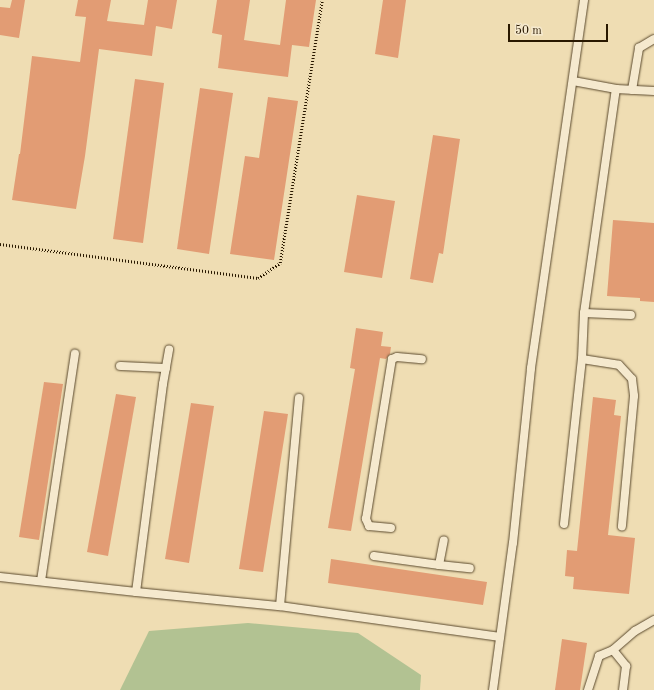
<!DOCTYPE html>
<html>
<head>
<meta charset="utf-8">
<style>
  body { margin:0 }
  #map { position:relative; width:654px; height:690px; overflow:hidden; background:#efddb3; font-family:"Old Standard TT",serif }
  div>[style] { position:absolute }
  .green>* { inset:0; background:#b2c292 }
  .building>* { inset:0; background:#e29c74 }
  .path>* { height:2.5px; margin-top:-1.25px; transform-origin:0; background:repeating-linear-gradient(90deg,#291800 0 1px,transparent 0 3px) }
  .roads { filter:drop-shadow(0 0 1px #5a492d) drop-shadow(0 0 1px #5a492d) }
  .lane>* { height:8px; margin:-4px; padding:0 4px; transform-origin:4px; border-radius:4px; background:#f5e9ce }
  span { translate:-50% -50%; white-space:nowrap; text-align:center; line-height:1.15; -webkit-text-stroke:3px #f5e9ce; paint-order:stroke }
  .scale { position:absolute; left:508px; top:24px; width:100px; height:18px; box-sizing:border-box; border:2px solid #291800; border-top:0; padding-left:5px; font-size:12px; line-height:14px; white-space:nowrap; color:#291800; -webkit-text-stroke:3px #f5e9ce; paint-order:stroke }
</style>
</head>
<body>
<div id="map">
  <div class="green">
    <div style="clip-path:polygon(248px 623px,358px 633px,421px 675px,420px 690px,120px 690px,149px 631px)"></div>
  </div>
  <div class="building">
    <div style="clip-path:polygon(12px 0,25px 0,19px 38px,0 35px,0 7px,10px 8px)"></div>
    <div style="clip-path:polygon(78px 0,111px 0,107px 21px,144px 25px,148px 0,177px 0,172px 29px,156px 26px,152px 56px,99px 49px,85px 156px,76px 209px,12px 200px,19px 154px,20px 154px,32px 56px,80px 62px,86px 17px,75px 16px)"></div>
    <div style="clip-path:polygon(217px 0,250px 0,244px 40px,280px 45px,286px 0,316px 0,309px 47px,292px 45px,288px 77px,218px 68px,222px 35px,212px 33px)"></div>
    <div style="clip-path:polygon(383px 0,406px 0,398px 58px,375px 54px)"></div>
    <div style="clip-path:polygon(135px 79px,164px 83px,143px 243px,113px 239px)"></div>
    <div style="clip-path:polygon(200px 88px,233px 93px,209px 254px,177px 249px)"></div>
    <div style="clip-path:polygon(268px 97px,298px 101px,274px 260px,230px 254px,245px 156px,259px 158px)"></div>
    <div style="clip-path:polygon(433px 135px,460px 139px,443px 254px,439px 253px,433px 283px,410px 279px)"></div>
    <div style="clip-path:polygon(357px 195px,395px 201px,382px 278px,344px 272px)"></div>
    <div style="clip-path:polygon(613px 220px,654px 223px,654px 302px,640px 301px,640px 298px,607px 296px)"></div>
    <div style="clip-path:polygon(356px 328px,383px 332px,381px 346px,391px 347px,390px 354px,386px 359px,380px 358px,351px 531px,328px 528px,355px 369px,350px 368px)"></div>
    <div style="clip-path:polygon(44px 382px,63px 384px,39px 540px,19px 537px)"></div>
    <div style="clip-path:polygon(116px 394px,136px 397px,108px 556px,87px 552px)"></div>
    <div style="clip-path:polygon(593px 397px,616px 400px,614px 415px,621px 416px,608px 535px,635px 538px,629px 594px,573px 589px,574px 577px,565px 576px,567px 550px,577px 551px)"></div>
    <div style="clip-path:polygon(191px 403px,214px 406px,189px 563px,165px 559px)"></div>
    <div style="clip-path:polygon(264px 411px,288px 414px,263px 572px,239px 569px)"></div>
    <div style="clip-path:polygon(331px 559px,487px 582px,483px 605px,328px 583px)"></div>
    <div style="clip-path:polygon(562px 639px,587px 643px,580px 690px,555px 690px)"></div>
  </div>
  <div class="path">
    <div style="left:0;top:244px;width:260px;rotate:7.5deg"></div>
    <div style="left:258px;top:278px;width:27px;rotate:-34deg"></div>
    <div style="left:280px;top:263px;width:266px;rotate:-80.9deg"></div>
  </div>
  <div class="roads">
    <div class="lane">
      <div style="left:573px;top:81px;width:44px;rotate:10.5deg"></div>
      <div style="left:616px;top:89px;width:38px;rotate:3deg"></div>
      <div style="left:632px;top:90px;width:43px;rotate:-80.5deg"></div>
      <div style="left:639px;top:48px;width:17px;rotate:-31deg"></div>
      <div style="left:584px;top:313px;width:47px;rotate:2.4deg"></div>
      <div style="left:582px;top:359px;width:37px;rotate:9deg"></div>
      <div style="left:619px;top:365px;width:19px;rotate:47deg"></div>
      <div style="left:632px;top:379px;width:17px;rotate:83deg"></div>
      <div style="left:634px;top:396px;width:131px;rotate:95.3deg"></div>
      <div style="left:120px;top:366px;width:46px;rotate:2.5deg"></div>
      <div style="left:564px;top:524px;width:166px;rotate:-83.8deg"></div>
      <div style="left:582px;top:359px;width:46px;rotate:-87.5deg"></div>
      <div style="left:584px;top:313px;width:226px;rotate:-81.9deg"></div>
      <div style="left:391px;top:528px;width:22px;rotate:-175deg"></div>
      <div style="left:369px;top:526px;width:8px;rotate:-113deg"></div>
      <div style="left:366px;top:519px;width:162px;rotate:-80.8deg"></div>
      <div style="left:392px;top:359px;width:5px;rotate:-22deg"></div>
      <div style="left:397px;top:357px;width:25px;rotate:5deg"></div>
      <div style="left:374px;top:556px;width:66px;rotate:7.9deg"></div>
      <div style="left:439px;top:565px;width:25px;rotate:-79deg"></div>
      <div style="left:439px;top:565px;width:31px;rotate:6deg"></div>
      <div style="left:0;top:577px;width:137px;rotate:6.3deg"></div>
      <div style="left:136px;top:592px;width:145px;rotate:5.6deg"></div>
      <div style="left:280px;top:606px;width:222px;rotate:8deg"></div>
      <div style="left:41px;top:581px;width:230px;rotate:-81.5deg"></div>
      <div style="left:136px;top:592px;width:210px;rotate:-82.6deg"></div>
      <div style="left:163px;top:384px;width:35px;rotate:-80deg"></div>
      <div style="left:280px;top:606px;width:209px;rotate:-84.8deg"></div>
      <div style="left:613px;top:650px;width:21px;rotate:51deg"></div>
      <div style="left:626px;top:666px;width:24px;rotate:97deg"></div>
      <div style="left:493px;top:690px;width:148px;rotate:-82.3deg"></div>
      <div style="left:513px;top:543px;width:176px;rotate:-84.1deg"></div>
      <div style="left:531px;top:368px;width:372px;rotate:-81.8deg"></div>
      <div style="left:588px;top:690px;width:36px;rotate:-72deg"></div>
      <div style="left:599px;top:656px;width:15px;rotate:-23deg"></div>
      <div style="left:613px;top:650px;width:29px;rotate:-41deg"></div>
      <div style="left:635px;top:631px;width:22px;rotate:-30deg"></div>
    </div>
  </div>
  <div class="scale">50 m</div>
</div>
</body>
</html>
